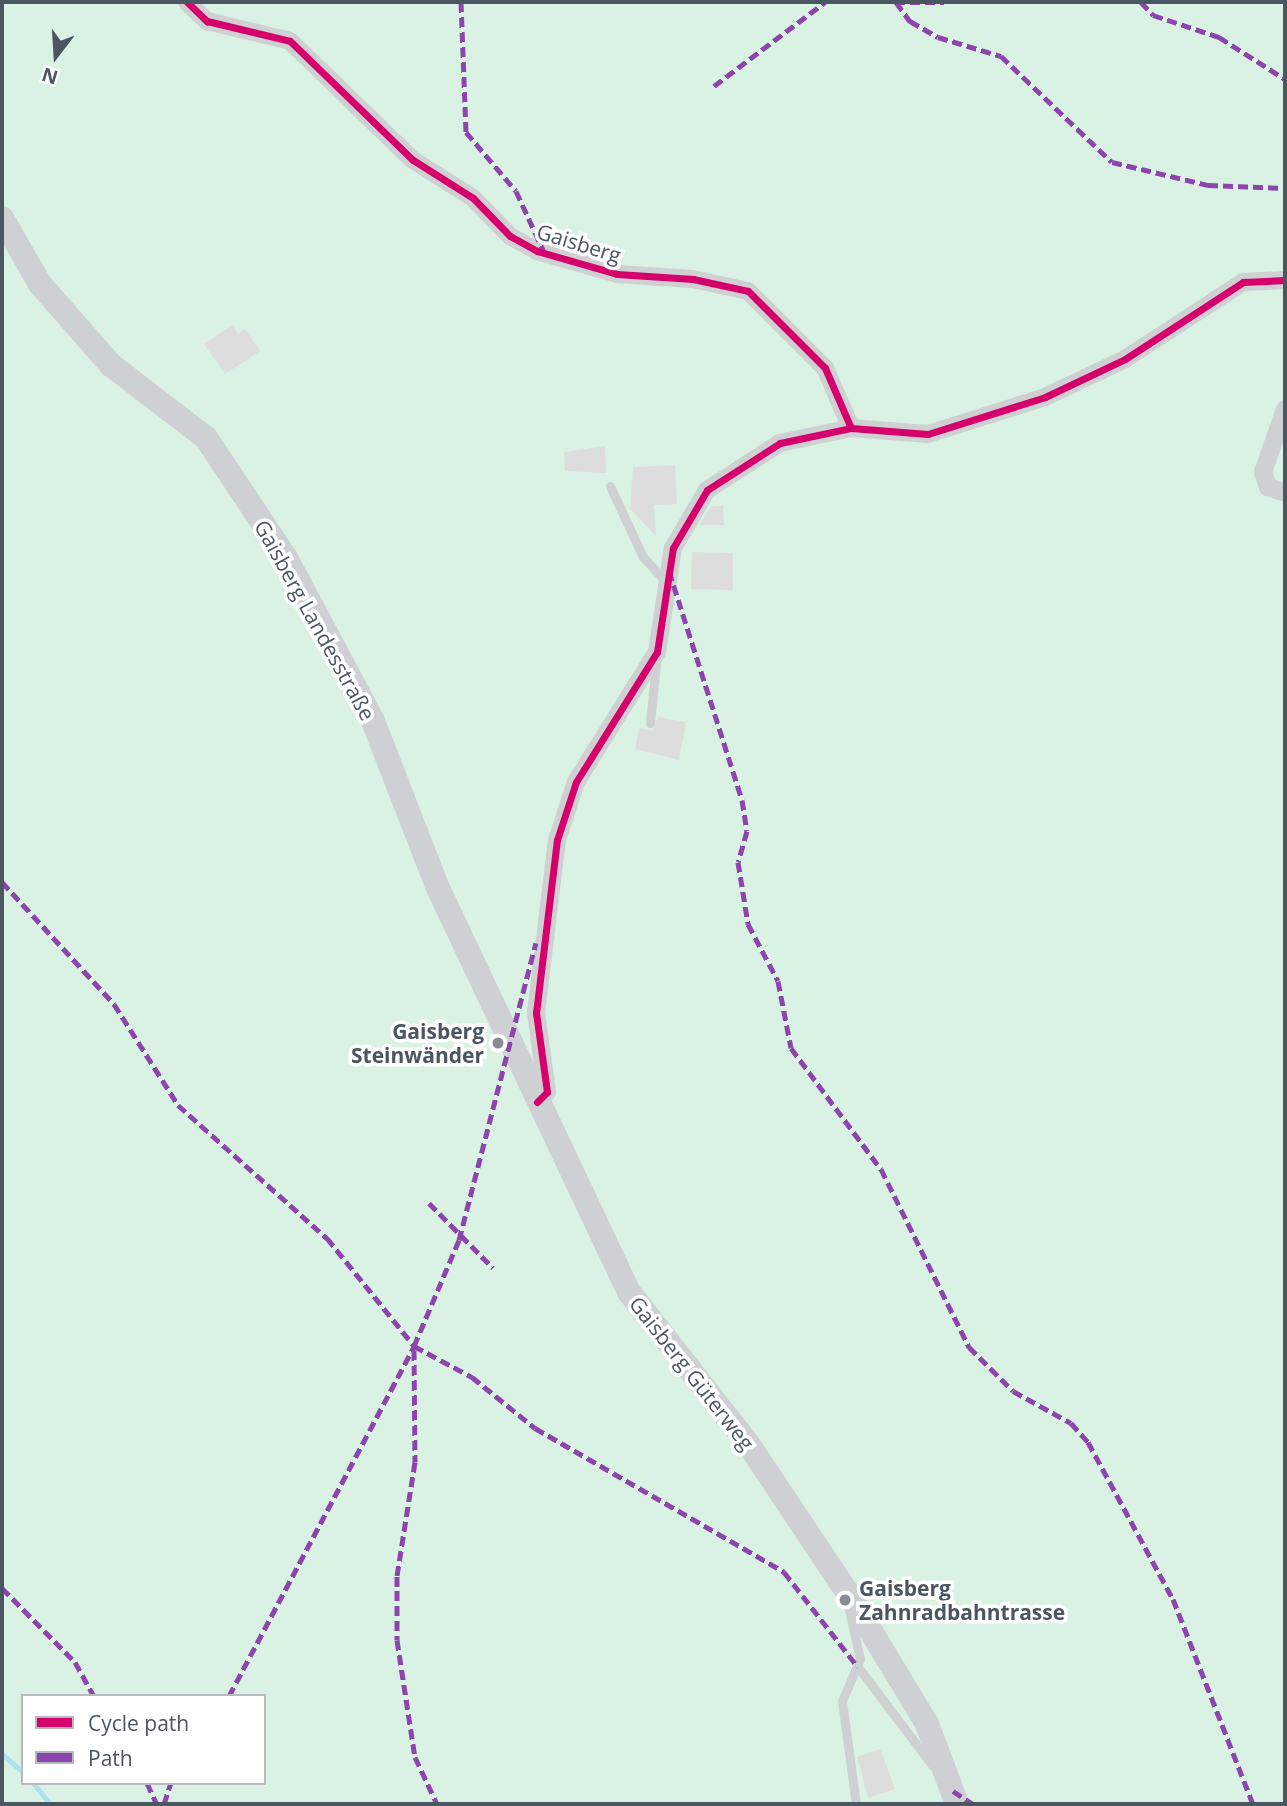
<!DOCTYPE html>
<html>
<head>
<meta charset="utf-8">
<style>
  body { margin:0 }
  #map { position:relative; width:1287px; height:1806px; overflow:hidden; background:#f4f4f4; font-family:"Open Sans",sans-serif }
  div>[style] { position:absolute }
  .green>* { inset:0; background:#d9f2e3 }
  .stream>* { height:5px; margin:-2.5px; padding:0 2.5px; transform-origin:2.5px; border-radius:2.5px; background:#aee2f0 }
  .building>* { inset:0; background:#ddddde }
  .lane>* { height:9px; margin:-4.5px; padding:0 4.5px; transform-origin:4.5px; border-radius:4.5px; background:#ced0d2 }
  .street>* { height:18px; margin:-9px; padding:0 9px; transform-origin:9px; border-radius:9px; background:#ced0d2 }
  .secondary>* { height:24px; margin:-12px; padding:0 12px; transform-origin:12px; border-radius:12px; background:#ced0d4 }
  .quiet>* { height:5px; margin-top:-2.5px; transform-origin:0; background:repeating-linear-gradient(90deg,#8e44ad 0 10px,transparent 0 15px) }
  .cycleway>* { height:7px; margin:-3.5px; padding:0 3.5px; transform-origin:3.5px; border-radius:3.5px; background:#d6006c }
  .dots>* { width:19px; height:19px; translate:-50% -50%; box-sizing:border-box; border:4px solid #fff; border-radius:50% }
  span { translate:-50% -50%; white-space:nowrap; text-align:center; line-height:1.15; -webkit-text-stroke:7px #fff; paint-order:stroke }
  .street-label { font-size:21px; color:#4a5661 }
  .poi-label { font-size:21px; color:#4a5661; font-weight:700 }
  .right { translate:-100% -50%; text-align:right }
  .left { translate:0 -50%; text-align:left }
  .frame { position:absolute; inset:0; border:4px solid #4a5661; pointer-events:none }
  .legend { position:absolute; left:21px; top:1694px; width:245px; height:91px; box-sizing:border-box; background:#fff; border:2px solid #b7bbc0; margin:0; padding:9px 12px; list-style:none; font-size:21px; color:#4a5661 }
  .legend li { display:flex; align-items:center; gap:14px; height:35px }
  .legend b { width:35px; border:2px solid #b7bbc0 }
  .north { position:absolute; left:21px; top:21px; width:70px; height:70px; -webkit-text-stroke:5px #fff; paint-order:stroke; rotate:197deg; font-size:19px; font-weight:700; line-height:28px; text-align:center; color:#4a5661 }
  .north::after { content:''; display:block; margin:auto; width:24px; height:32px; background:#4a5661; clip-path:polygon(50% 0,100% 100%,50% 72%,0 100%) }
</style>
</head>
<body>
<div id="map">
  <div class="green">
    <div style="clip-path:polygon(evenodd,2px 2px,1285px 2px,1285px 1804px,2px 1804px,2px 2px,23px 1696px,264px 1696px,264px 1783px,23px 1783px,23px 1696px)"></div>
  </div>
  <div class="stream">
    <div style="left:2px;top:1754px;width:28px;rotate:41deg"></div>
    <div style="left:33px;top:1783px;width:27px;rotate:51deg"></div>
  </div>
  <div class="building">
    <div style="clip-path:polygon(232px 325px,238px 334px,245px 329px,260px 351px,225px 374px,204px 344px)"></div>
    <div style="clip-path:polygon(605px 446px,606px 473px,565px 471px,564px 452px)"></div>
    <div style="clip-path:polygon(675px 465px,677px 504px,654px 505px,656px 536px,630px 509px,633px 467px)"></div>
    <div style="clip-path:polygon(711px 506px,723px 506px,724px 525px,699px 525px)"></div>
    <div style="clip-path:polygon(692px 552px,733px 553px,733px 590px,691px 589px)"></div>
    <div style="clip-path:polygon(658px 717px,686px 722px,679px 760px,635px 749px,639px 728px,652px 731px)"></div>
    <div style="clip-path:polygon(880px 1749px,895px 1789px,868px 1798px,857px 1757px)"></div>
  </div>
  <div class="lane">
    <div style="left:610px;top:486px;width:78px;rotate:65.1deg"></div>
    <div style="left:643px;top:557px;width:35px;rotate:47deg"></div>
    <div style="left:650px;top:723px;width:70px;rotate:-84.3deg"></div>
    <div style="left:850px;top:1614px;width:46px;rotate:77.5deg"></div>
    <div style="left:860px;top:1659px;width:46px;rotate:113.2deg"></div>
    <div style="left:842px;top:1701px;width:104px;rotate:82.3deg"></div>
    <div style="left:858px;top:1667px;width:124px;rotate:52.9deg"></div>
  </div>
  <div class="street">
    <div style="left:187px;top:2px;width:28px;rotate:44deg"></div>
    <div style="left:207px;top:21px;width:85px;rotate:13.5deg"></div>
    <div style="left:290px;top:41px;width:171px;rotate:44.1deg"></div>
    <div style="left:413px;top:160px;width:71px;rotate:32.3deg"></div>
    <div style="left:473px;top:198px;width:53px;rotate:45.8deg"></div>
    <div style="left:510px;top:236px;width:31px;rotate:29deg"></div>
    <div style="left:537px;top:251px;width:83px;rotate:16deg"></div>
    <div style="left:617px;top:274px;width:76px;rotate:3.8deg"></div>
    <div style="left:693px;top:279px;width:56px;rotate:12.3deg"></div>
    <div style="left:748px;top:291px;width:109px;rotate:45deg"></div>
    <div style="left:825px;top:368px;width:65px;rotate:66.6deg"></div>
    <div style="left:1285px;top:409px;width:67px;rotate:109.2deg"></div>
    <div style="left:1263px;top:472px;width:16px;rotate:72deg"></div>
    <div style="left:1268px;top:487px;width:18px;rotate:19deg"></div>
    <div style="left:537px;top:1102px;width:14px;rotate:-45deg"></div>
    <div style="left:547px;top:1092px;width:80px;rotate:-97.9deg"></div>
    <div style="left:536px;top:1013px;width:174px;rotate:-83.1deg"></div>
    <div style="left:557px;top:840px;width:61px;rotate:-71.9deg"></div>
    <div style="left:576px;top:782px;width:153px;rotate:-58.1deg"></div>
    <div style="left:657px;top:652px;width:105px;rotate:-81.3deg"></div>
    <div style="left:673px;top:548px;width:67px;rotate:-59.6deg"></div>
    <div style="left:707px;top:490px;width:87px;rotate:-32.8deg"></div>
    <div style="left:780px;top:443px;width:73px;rotate:-11.9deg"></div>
    <div style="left:851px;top:428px;width:77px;rotate:4.5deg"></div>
    <div style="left:928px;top:434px;width:123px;rotate:-17.5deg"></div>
    <div style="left:1045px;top:397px;width:89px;rotate:-25.4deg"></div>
    <div style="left:1125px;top:359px;width:141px;rotate:-33.1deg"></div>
    <div style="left:1243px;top:282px;width:42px;rotate:-2.7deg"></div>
  </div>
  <div class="secondary">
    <div style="left:2px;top:218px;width:76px;rotate:60.1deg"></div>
    <div style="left:40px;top:284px;width:108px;rotate:48.8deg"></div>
    <div style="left:111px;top:365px;width:120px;rotate:37.5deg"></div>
    <div style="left:206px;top:438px;width:144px;rotate:56.3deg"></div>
    <div style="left:286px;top:558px;width:185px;rotate:61.9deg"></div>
    <div style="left:373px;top:721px;width:177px;rotate:68.8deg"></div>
    <div style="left:437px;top:886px;width:449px;rotate:64.7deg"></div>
    <div style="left:629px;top:1292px;width:194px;rotate:51.9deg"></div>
    <div style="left:749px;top:1445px;width:180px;rotate:56.3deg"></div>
    <div style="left:849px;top:1595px;width:151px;rotate:58.8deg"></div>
    <div style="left:927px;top:1724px;width:85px;rotate:69.4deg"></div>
  </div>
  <div class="quiet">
    <div style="left:461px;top:2px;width:130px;rotate:87.8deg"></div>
    <div style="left:466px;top:132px;width:77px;rotate:49.7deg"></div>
    <div style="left:516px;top:191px;width:69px;rotate:65.3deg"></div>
    <div style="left:895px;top:2px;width:49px"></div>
    <div style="left:896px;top:2px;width:24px;rotate:54deg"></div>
    <div style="left:910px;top:21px;width:32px;rotate:30deg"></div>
    <div style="left:938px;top:37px;width:66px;rotate:16.8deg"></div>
    <div style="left:1001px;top:56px;width:153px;rotate:43.7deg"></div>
    <div style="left:1112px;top:162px;width:99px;rotate:13.5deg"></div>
    <div style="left:1208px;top:185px;width:77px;rotate:2.2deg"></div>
    <div style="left:1141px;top:2px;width:18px;rotate:47deg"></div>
    <div style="left:1153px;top:15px;width:70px;rotate:18.4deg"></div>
    <div style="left:1219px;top:37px;width:78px;rotate:32.5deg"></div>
    <div style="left:714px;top:86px;width:139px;rotate:-37.1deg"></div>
    <div style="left:669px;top:571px;width:240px;rotate:72.3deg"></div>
    <div style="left:742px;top:800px;width:31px;rotate:81deg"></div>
    <div style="left:747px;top:831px;width:32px;rotate:106deg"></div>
    <div style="left:738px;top:862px;width:63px;rotate:80.8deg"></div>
    <div style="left:748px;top:924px;width:64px;rotate:62.2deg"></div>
    <div style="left:778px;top:981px;width:68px;rotate:79deg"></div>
    <div style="left:791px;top:1048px;width:151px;rotate:53.4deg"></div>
    <div style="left:881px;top:1169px;width:199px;rotate:63.7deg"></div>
    <div style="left:969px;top:1347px;width:62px;rotate:45deg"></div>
    <div style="left:1013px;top:1391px;width:66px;rotate:28.9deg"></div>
    <div style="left:1071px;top:1423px;width:25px;rotate:48deg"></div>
    <div style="left:1088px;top:1442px;width:179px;rotate:61.6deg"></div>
    <div style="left:1173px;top:1599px;width:220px;rotate:68.7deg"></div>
    <div style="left:2px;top:882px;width:166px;rotate:47.4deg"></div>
    <div style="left:114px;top:1004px;width:120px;rotate:57.6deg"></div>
    <div style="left:178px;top:1105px;width:200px;rotate:41.8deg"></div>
    <div style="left:327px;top:1238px;width:139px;rotate:51.1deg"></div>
    <div style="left:414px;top:1346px;width:66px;rotate:28.1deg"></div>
    <div style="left:472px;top:1377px;width:81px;rotate:39deg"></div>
    <div style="left:535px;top:1428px;width:288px;rotate:30deg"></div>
    <div style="left:784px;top:1572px;width:120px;rotate:52.1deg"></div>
    <div style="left:429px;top:1203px;width:91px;rotate:45.4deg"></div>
    <div style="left:414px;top:1350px;width:112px;rotate:89.5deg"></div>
    <div style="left:415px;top:1462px;width:115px;rotate:99deg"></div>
    <div style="left:397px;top:1576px;width:64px;rotate:90deg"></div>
    <div style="left:397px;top:1640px;width:118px;rotate:81.3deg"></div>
    <div style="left:415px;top:1757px;width:52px;rotate:64.9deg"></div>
    <div style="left:2px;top:1588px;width:104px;rotate:45.4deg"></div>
    <div style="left:75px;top:1662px;width:39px;rotate:61deg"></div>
    <div style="left:229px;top:1696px;width:396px;rotate:-62.1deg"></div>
    <div style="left:414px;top:1346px;width:115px;rotate:-67deg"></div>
    <div style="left:459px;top:1240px;width:307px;rotate:-75.5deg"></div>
    <div style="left:147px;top:1783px;width:23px;rotate:65deg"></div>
    <div style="left:953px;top:1791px;width:24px;rotate:33deg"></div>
    <div style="left:164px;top:1804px;width:22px;rotate:-72deg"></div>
  </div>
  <div class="cycleway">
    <div style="left:187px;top:2px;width:28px;rotate:44deg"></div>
    <div style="left:207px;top:21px;width:85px;rotate:13.5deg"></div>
    <div style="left:290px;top:41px;width:171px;rotate:44.1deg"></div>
    <div style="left:413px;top:160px;width:71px;rotate:32.3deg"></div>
    <div style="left:473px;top:198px;width:53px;rotate:45.8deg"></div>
    <div style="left:510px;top:236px;width:31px;rotate:29deg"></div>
    <div style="left:537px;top:251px;width:83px;rotate:16deg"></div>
    <div style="left:617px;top:274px;width:76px;rotate:3.8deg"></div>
    <div style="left:693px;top:279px;width:56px;rotate:12.3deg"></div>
    <div style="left:748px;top:291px;width:109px;rotate:45deg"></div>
    <div style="left:825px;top:368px;width:65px;rotate:66.6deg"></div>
    <div style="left:537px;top:1102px;width:14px;rotate:-45deg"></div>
    <div style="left:547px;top:1092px;width:80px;rotate:-97.9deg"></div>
    <div style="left:536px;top:1013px;width:174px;rotate:-83.1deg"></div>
    <div style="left:557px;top:840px;width:61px;rotate:-71.9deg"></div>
    <div style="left:576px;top:782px;width:153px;rotate:-58.1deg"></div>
    <div style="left:657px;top:652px;width:105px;rotate:-81.3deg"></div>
    <div style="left:673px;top:548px;width:67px;rotate:-59.6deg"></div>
    <div style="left:707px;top:490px;width:87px;rotate:-32.8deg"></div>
    <div style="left:780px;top:443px;width:73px;rotate:-11.9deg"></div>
    <div style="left:851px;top:428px;width:77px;rotate:4.5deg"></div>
    <div style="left:928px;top:434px;width:123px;rotate:-17.5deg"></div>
    <div style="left:1045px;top:397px;width:89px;rotate:-25.4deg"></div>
    <div style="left:1125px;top:359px;width:141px;rotate:-33.1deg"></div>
    <div style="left:1243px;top:282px;width:42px;rotate:-2.7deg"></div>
  </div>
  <div class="dots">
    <div style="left:498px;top:1043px;background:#868d94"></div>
    <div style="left:845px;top:1600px;background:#868d94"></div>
  </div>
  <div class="street-label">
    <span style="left:579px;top:243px;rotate:17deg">Gaisberg</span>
    <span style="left:315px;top:620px;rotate:61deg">Gaisberg Landesstraße</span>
    <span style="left:692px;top:1373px;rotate:52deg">Gaisberg Güterweg</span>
  </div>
  <div class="poi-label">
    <span class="right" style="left:484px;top:1043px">Gaisberg<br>Steinwänder</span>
    <span class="left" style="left:859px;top:1600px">Gaisberg<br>Zahnradbahntrasse</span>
  </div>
  <div class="frame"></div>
  <ul class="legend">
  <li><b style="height:9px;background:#d6006c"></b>Cycle path</li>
  <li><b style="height:9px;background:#8e44ad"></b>Path</li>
  </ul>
  <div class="north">N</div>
</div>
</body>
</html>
